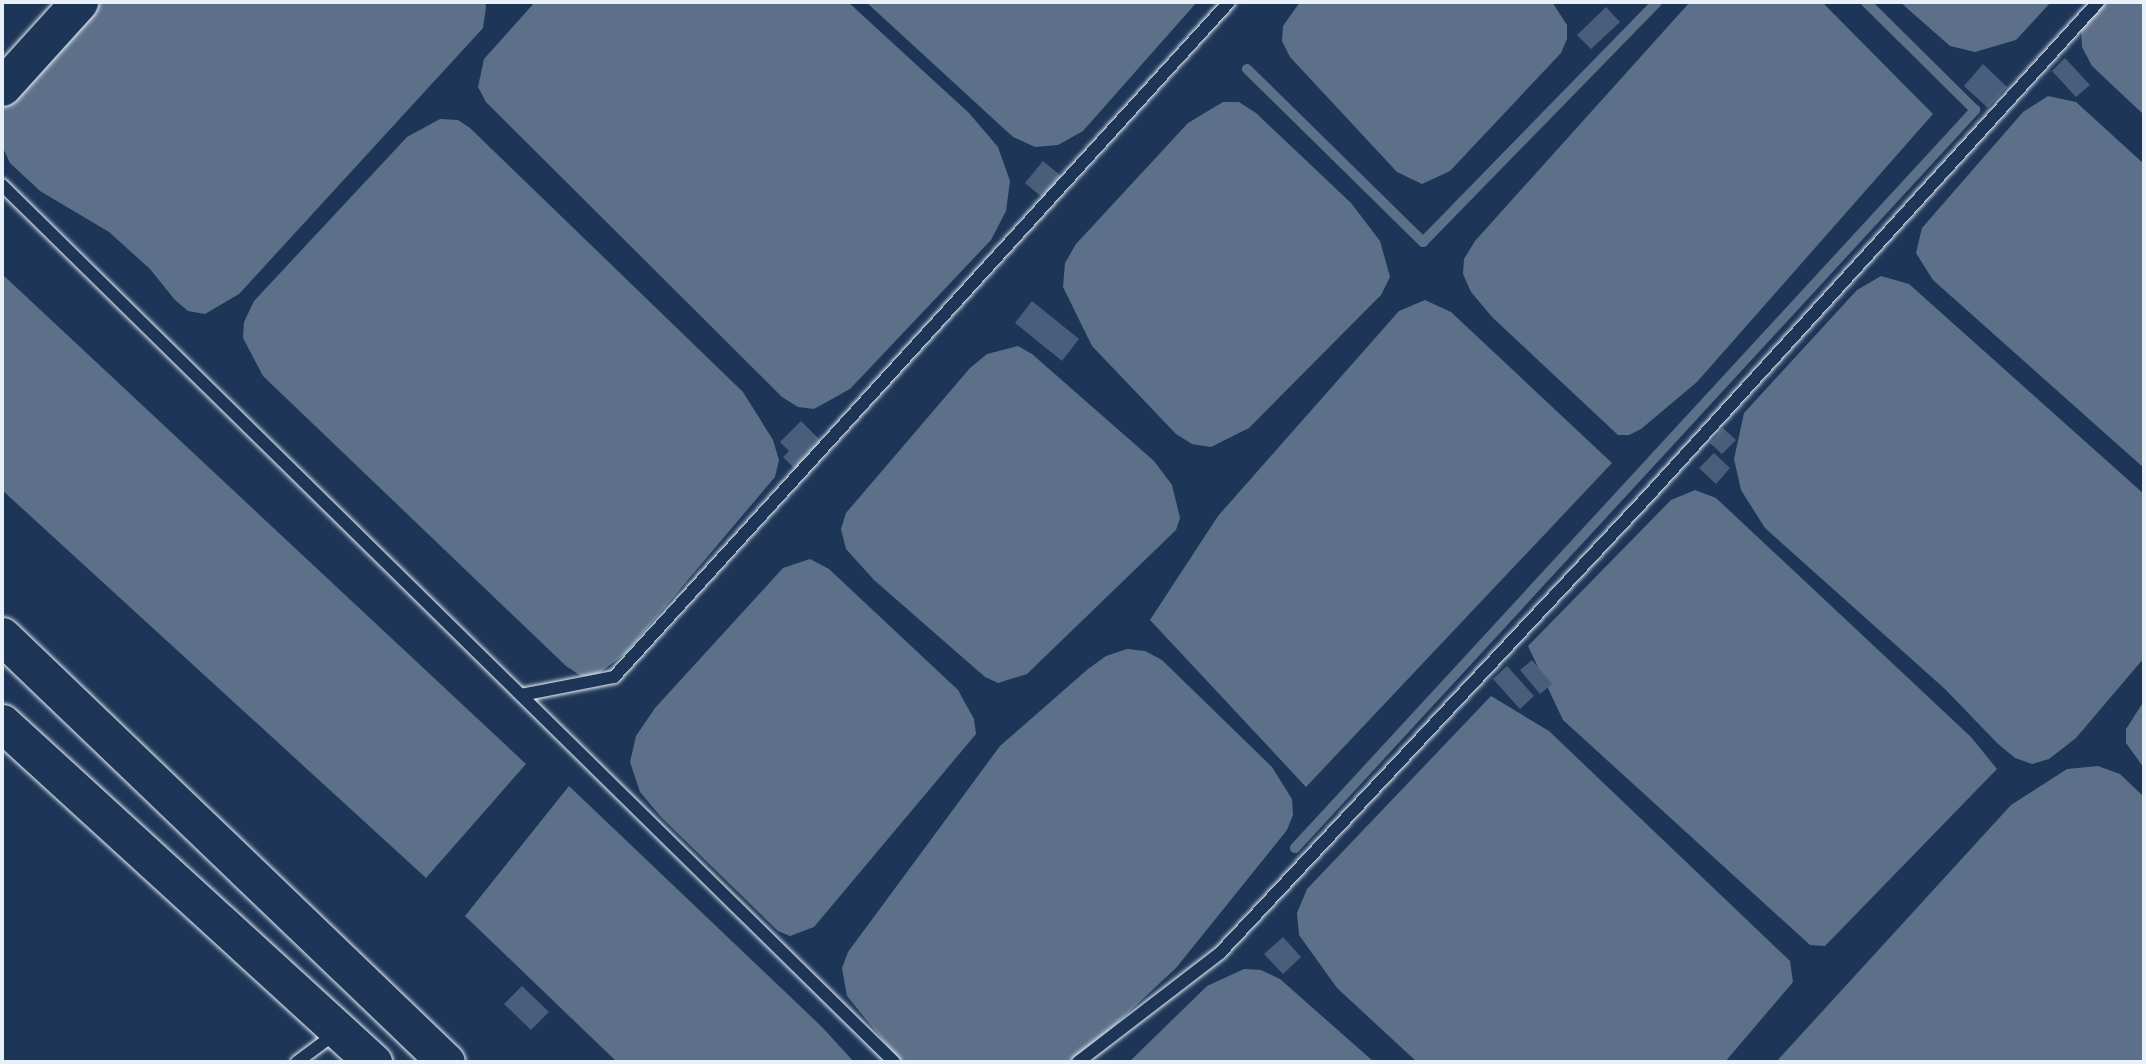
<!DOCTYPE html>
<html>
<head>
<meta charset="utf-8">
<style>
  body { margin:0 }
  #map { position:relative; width:2146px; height:1064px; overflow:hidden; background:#1d3557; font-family:Mynerve,sans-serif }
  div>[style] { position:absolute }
  .water>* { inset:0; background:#5d7089 }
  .stream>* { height:10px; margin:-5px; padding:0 5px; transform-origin:5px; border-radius:5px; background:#5d7089 }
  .building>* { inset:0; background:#495e7a }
  .roads { filter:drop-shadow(0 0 2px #e8f1f8) drop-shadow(0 0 2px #e8f1f8) }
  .lane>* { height:12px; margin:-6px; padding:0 6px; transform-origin:6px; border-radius:6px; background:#1d3557 }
  .secondary>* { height:37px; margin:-18.5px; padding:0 18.5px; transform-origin:18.5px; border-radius:18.5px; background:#1d3557 }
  span { translate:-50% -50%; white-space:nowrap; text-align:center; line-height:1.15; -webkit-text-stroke:7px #1d3557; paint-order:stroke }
  .frame { position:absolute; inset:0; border:4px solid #e8f1f8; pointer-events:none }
</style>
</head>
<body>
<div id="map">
  <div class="water">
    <div style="clip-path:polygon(102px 2px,485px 2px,486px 7px,483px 28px,239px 294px,205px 314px,188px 311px,175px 300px,150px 269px,109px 232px,40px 191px,10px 163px,2px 146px,2px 109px)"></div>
    <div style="clip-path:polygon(535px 2px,848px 2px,969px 113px,998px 147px,1010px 181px,1006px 211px,991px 240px,850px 389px,814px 409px,798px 407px,782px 397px,486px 102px,478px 87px,484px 59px)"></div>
    <div style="clip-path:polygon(866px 2px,1197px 2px,1083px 131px,1058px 145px,1035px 147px,1013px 137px)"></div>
    <div style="clip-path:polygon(1300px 2px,1552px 2px,1567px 25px,1567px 39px,1561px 53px,1450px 171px,1422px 184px,1397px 172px,1290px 57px,1282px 41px,1283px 26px)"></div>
    <div style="clip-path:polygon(1690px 2px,1822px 2px,1933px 114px,1697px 382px,1641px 429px,1629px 435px,1618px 435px,1492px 317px,1471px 292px,1463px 274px,1464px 259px,1475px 241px)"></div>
    <div style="clip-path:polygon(1900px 2px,2051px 2px,2016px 40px,1975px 52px,1950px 46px)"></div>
    <div style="clip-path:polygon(2094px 2px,2144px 2px,2144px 115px,2092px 66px,2082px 47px,2081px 27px)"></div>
    <div style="clip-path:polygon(2048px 96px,2076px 102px,2144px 164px,2144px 468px,1933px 280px,1916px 253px,1922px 228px,2023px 112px)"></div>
    <div style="clip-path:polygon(1223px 102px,1239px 102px,1256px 113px,1351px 203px,1380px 241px,1390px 277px,1381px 295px,1249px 428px,1211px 447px,1192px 444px,1176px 434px,1092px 346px,1063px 287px,1065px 263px,1076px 244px,1188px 123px)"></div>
    <div style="clip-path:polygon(440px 119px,458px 120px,470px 128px,743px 392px,773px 440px,779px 460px,775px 477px,626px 653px,594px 677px,581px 676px,566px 666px,263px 376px,243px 338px,244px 322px,254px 301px,407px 137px)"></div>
    <div style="clip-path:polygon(2px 274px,526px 764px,426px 878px,2px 490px)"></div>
    <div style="clip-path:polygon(1881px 276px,1909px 284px,2144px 494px,2144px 658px,2076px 738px,2049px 759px,2032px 764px,2015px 758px,1997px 743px,1945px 689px,1765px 528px,1741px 490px,1734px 459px,1744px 413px,1857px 290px)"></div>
    <div style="clip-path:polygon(1425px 300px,1451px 312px,1612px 463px,1306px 787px,1150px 620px,1218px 516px,1399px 311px)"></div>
    <div style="clip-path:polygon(1018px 346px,1032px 354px,1154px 461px,1172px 485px,1180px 518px,1176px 530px,1027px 674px,998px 683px,985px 677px,874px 580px,846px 549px,841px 529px,846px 513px,970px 368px,987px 354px)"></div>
    <div style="clip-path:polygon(1695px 490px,1716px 498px,1971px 737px,1997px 769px,1825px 946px,1810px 945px,1563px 720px,1528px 646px,1671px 500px)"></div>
    <div style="clip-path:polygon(810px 559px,829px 569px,958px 690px,974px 719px,976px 734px,814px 927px,790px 936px,778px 931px,661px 817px,640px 792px,630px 762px,636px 736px,655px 708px,783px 568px)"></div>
    <div style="clip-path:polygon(1127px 649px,1145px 651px,1162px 660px,1272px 767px,1292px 799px,1293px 815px,1287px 830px,1176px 968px,1075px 1062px,901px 1062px,847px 996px,842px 968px,848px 952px,1000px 746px,1088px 669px,1106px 656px)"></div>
    <div style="clip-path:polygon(1491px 696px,1549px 731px,1790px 961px,1793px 982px,1725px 1062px,1417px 1062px,1337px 988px,1299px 935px,1297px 913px,1307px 889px)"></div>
    <div style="clip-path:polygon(2144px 701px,2144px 768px,2126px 743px,2126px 729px)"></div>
    <div style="clip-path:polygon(2098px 766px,2120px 774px,2144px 797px,2144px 1062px,1776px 1062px,2011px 805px,2067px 769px)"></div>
    <div style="clip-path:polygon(569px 786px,822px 1027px,854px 1062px,617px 1062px,465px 916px)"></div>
    <div style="clip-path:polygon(1244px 969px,1261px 970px,1280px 979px,1374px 1062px,1129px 1062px,1207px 986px)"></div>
  </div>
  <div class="stream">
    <div style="left:1247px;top:69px;width:247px;rotate:44.5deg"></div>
    <div style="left:1423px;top:242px;width:335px;rotate:-45.7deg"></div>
    <div style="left:1295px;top:848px;width:1004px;rotate:-47.34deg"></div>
    <div style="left:1975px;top:110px;width:153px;rotate:-135.3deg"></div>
  </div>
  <div class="building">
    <div style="clip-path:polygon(1606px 7px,1620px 22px,1591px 49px,1577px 35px)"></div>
    <div style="clip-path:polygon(2065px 58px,2090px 85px,2076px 97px,2052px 71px)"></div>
    <div style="clip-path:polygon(1983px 64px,2007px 87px,1988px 108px,1964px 86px)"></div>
    <div style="clip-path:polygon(1043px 161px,1061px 176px,1043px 198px,1025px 183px)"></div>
    <div style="clip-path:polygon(1032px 301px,1079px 339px,1062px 361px,1015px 323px)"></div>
    <div style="clip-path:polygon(801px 421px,823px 443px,796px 470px,783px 457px,789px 451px,780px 442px)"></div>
    <div style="clip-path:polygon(1723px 428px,1736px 440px,1722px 454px,1710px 443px)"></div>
    <div style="clip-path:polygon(1714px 453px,1730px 468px,1716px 484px,1699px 468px)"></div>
    <div style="clip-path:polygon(1532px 660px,1552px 684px,1540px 694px,1520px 670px)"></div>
    <div style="clip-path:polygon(1507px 666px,1534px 696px,1520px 709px,1493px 679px)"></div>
    <div style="clip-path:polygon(1283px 937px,1301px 957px,1283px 974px,1264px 954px)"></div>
    <div style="clip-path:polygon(522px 986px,549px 1012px,531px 1030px,504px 1004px)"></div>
  </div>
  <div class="roads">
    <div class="lane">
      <div style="left:2px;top:185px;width:1251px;rotate:44.51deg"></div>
      <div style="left:521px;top:695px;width:95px;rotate:-11deg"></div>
      <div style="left:614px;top:677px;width:913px;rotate:-47.66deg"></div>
      <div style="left:297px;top:1062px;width:49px;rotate:-36.6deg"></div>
      <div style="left:1078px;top:1062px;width:179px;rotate:-37.5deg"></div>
      <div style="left:1220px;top:953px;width:628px;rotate:-46.87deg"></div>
      <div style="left:1649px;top:495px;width:667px;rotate:-47.67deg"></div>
    </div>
    <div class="secondary">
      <div style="left:2px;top:87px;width:115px;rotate:-47.8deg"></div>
      <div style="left:2px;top:636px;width:615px;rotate:43.81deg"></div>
      <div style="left:2px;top:723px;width:503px;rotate:42.42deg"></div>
    </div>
  </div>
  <div class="frame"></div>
</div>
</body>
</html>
